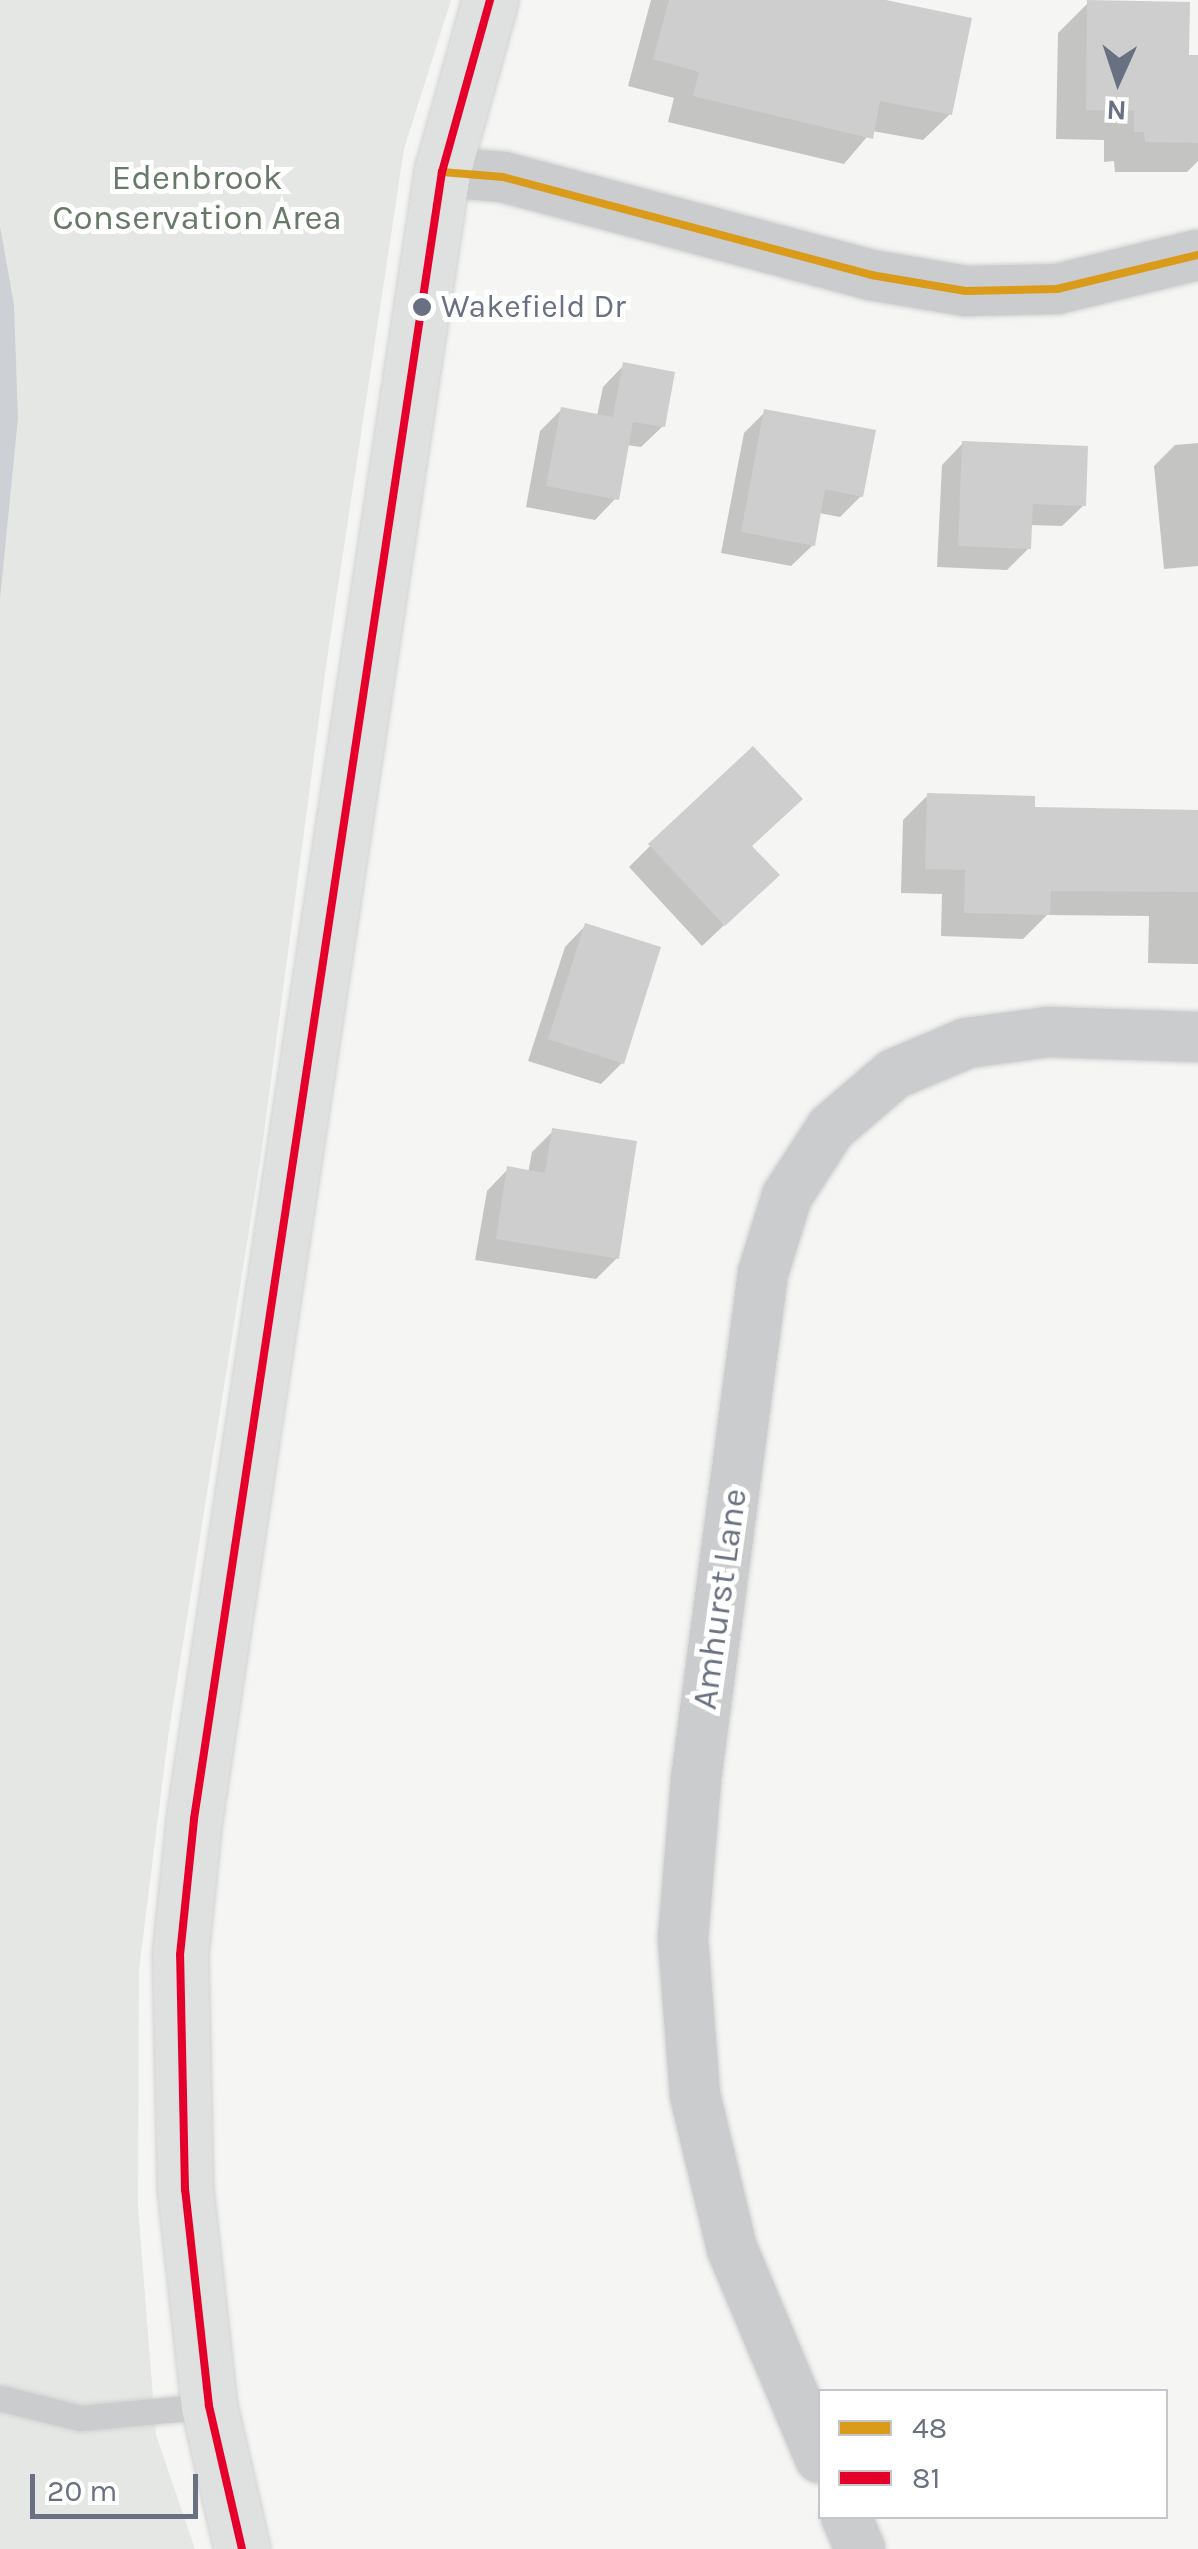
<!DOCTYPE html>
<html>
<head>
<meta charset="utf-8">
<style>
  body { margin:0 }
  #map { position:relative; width:1198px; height:2549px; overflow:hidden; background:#f5f5f4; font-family:Karla,sans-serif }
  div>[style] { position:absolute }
  .green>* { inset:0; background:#e4e7e3 }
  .water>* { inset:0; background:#cdd1d5 }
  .shadow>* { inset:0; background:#0003 }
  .building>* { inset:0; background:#cececf }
  .roads { filter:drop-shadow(0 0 2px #d1d1d2) drop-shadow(0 0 2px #d1d1d2) }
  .lane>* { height:25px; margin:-12.5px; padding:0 12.5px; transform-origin:12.5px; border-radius:12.5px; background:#cbcccd }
  .street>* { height:50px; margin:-25px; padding:0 25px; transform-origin:25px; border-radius:25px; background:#cbcccd }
  .secondary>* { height:55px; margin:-27.5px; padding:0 27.5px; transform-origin:27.5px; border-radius:27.5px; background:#dfe0e0 }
  .bus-1>* { height:8px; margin:-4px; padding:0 4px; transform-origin:4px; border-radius:4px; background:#da9b1a }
  .bus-2>* { height:8px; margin:-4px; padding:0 4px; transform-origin:4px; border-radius:4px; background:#e4002b }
  .dots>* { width:28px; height:28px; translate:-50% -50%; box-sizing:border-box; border:5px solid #fff; border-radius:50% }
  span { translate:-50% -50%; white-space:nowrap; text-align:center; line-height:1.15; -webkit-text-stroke:10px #fff; paint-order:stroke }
  .bus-label { font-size:32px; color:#687081 }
  .left { translate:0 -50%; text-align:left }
  .park-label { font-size:35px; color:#677967 }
  .street-label { font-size:35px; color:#687081 }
  .legend { position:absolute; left:818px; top:2389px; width:350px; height:130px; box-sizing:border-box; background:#fff; border:2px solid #c3c6cd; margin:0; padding:12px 18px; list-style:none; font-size:30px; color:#687081 }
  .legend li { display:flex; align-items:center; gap:20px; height:50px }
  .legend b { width:50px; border:2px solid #c3c6cd }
  .north { position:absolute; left:1068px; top:30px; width:100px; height:100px; -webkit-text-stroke:8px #fff; paint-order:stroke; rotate:183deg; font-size:28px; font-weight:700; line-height:40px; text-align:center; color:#687081 }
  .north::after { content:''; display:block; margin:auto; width:35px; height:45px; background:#687081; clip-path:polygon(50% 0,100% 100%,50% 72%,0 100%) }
  .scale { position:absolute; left:30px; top:2474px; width:168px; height:45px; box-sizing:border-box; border:5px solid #687081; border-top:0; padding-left:12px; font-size:30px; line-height:35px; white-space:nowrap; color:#687081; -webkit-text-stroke:8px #fff; paint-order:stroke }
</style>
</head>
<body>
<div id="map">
  <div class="green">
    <div style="clip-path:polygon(0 0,451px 0,404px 149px,326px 666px,261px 1155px,168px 1737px,139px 1969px,138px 2207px,156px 2435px,195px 2549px,0 2549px)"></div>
  </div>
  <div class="water">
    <div style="clip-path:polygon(0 226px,14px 305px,18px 418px,0 599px)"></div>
  </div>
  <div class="shadow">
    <div style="clip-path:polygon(651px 0,875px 0,950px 114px,923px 140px,872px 131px,844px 164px,668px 122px,674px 98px,628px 86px)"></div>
    <div style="clip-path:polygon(1088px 3px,1186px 57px,1198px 57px,1198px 161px,1187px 172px,1115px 172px,1114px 161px,1104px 162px,1104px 140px,1056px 139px,1058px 33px)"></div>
    <div style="clip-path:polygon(624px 365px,663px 426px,641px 447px,626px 445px,616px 498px,595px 520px,526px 507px,540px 431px,562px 409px,597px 416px,603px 387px)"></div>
    <div style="clip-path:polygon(765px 412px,861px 496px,840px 517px,819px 513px,813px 545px,791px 566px,721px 553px,744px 433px)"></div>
    <div style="clip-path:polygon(963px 443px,1084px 505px,1062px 526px,1029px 525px,1029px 548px,1007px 570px,937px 567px,942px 465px)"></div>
    <div style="clip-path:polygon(1198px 443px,1198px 566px,1164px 569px,1154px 466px,1175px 445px)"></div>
    <div style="clip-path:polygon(928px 795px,1032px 810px,1198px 813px,1198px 964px,1148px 963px,1149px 916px,1047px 915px,1023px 939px,941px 936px,942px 894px,901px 893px,903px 820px)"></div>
    <div style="clip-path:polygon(650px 846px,749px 847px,755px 896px,702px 946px,629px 867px)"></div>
    <div style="clip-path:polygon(586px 925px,622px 1063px,601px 1084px,528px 1061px,565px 947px)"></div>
    <div style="clip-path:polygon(553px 1131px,617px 1258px,596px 1279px,475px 1260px,487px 1191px,508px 1169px,528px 1173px,532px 1152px)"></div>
  </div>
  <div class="building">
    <div style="clip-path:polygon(669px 0,886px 0,972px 18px,952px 115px,880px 101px,873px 139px,693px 96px,699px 72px,653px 59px)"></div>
    <div style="clip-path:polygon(1087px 0,1190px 2px,1189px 55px,1198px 55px,1198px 143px,1145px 142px,1144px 132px,1134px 132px,1134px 111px,1086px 110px)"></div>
    <div style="clip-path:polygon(623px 362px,675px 372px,665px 427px,633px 422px,619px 500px,546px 486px,561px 407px,613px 417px)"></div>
    <div style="clip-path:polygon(764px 409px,876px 430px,863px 497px,825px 489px,815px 546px,741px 532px)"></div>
    <div style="clip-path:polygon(962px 441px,1088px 446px,1086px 506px,1033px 504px,1031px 549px,958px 546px)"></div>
    <div style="clip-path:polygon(753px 746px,803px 799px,752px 846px,780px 875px,725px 926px,648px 844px)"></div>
    <div style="clip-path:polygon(927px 793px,1035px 796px,1035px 807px,1198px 810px,1198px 892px,1051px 891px,1050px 915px,964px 913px,965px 870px,925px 869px)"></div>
    <div style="clip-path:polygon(585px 923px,661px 947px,624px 1064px,548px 1039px)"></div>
    <div style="clip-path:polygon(552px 1128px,637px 1141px,619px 1259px,496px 1239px,507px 1166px,545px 1173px)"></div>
  </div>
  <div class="roads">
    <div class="lane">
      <div style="left:0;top:2398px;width:82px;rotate:14deg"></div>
      <div style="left:80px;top:2418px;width:130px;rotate:-5.3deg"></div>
    </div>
    <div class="street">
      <div style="left:442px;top:172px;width:61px;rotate:4.7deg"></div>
      <div style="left:503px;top:177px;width:381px;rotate:14.9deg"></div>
      <div style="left:871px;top:275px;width:96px;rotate:9.6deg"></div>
      <div style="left:966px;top:291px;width:91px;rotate:-1.3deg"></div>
      <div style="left:1057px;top:289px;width:145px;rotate:-13.6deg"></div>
      <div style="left:820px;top:2458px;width:227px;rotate:-112.8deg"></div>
      <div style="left:732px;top:2249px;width:158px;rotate:-103.5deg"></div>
      <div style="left:695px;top:2095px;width:157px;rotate:-94.4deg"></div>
      <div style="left:683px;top:1938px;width:160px;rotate:-85.3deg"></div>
      <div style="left:696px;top:1779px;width:510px;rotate:-82.46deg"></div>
      <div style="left:763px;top:1273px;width:81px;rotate:-72.7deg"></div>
      <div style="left:787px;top:1196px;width:81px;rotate:-57.1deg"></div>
      <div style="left:831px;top:1128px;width:83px;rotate:-40.6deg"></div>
      <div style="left:894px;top:1074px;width:79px;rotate:-23deg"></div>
      <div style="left:967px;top:1043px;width:82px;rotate:-7.7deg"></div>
      <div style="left:1048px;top:1032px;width:150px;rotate:1.9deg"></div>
      <div style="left:846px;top:2516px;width:36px;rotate:67deg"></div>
    </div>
    <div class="secondary">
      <div style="left:242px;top:2549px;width:147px;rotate:-103deg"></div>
      <div style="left:209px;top:2406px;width:217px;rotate:-96.3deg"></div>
      <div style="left:185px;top:2190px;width:235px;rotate:-91.2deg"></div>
      <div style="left:180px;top:1955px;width:137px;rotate:-84.1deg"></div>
      <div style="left:194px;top:1819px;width:1666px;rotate:-81.44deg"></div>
      <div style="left:442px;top:172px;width:179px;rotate:-74.4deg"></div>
    </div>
  </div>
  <div class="bus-1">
    <div style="left:442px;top:172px;width:61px;rotate:4.7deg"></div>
    <div style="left:503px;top:177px;width:381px;rotate:14.9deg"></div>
    <div style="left:871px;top:275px;width:96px;rotate:9.6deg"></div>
    <div style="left:966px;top:291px;width:91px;rotate:-1.3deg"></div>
    <div style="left:1057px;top:289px;width:145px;rotate:-13.6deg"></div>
  </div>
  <div class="bus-2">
    <div style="left:242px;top:2549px;width:147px;rotate:-103deg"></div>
    <div style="left:209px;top:2406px;width:217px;rotate:-96.3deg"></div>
    <div style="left:185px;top:2190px;width:235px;rotate:-91.2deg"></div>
    <div style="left:180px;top:1955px;width:137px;rotate:-84.1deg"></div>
    <div style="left:194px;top:1819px;width:1666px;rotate:-81.44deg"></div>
    <div style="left:442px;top:172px;width:179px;rotate:-74.4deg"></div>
  </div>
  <div class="dots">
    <div style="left:422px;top:307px;background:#687081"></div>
  </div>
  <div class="bus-label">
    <span class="left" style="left:441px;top:307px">Wakefield Dr</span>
  </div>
  <div class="park-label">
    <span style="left:197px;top:198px">Edenbrook<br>Conservation Area</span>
  </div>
  <div class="street-label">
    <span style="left:720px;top:1599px;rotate:-82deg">Amhurst Lane</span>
  </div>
  <ul class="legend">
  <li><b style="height:12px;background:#da9b1a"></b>48</li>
  <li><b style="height:12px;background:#e4002b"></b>81</li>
  </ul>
  <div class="north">N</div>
  <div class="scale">20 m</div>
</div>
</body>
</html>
